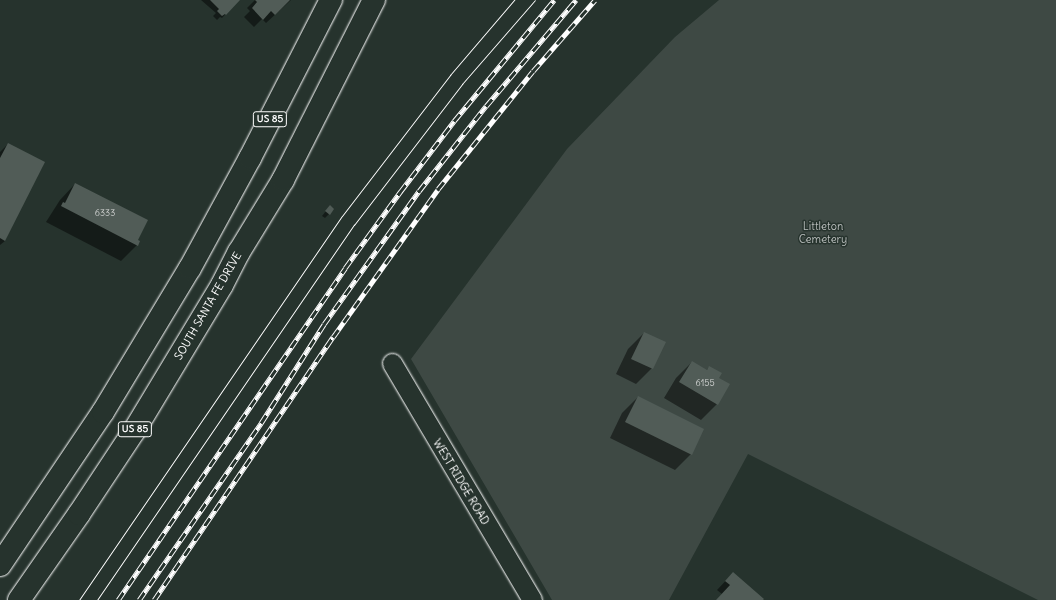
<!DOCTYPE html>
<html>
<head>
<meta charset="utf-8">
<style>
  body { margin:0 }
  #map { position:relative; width:1056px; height:600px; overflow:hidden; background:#26332d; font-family:Delius,sans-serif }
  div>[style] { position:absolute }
  .green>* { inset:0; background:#3e4944 }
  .shadow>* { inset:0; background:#0007 }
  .building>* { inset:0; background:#515c57 }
  .roads { filter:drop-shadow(0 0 1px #fff) drop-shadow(0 0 1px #fff) }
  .minor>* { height:19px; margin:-9.5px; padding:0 9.5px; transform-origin:9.5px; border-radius:9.5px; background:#26332d }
  .trunk>* { height:22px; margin:-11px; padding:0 11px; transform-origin:11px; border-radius:11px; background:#26332d }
  .tram>* { height:1px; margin:-0.5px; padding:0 0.5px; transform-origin:0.5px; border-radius:0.5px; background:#fff }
  .rail>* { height:4.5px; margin-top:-2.25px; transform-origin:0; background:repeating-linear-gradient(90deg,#26332d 0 9px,#fff 0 18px); box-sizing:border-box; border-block:1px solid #fff }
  span { translate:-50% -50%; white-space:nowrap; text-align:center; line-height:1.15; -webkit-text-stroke:3px #26332d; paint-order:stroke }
  .number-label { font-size:9px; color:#d4d6d5 }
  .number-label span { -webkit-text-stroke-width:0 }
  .shield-label span { padding:1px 3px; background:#26332d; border:1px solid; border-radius:3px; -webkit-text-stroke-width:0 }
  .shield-label { font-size:10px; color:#fff; font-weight:700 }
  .park-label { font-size:11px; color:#bbbfbe }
  .street-label { font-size:11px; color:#fff }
</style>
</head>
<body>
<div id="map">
  <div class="green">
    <div style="clip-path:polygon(719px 0,1056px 0,1056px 600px,1038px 600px,748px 454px,669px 600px,552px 600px,411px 359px,567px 149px,675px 37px)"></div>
  </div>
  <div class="shadow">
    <div style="clip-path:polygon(201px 0,239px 0,222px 18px,220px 17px,217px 20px,213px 16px,216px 13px)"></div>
    <div style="clip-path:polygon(255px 0,291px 0,266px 23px,262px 19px,254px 27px,244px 17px,250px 11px,247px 8px)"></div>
    <div style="clip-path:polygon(8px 144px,5px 241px,0 245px,0 152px)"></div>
    <div style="clip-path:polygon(75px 184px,137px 241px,137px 245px,121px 261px,46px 222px,60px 200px)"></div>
    <div style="clip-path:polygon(326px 211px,329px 214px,325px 218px,322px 216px)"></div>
    <div style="clip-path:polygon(644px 333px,652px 368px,636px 384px,616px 374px,628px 349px)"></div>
    <div style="clip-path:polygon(692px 362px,706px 371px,709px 367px,718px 379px,717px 404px,701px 420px,664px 398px,676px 378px)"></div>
    <div style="clip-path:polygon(638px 397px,691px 454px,675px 470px,610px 438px,622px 413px)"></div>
    <div style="clip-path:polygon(733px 573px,761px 600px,717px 600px,722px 594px,717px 590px)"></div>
  </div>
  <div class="building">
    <div style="clip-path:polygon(210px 0,240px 0,226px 15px,225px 14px,222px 16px,217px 11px,219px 9px)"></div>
    <div style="clip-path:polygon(255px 0,290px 0,275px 15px,271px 11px,263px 20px,252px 8px,257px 2px)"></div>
    <div style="clip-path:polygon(8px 143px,45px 162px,5px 241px,0 238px,0 158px)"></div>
    <div style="clip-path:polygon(75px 183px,148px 220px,138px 240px,140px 241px,138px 246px,61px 206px,63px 202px,65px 203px)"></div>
    <div style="clip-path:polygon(330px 205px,334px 209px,330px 215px,325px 211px)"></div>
    <div style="clip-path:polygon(644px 332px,666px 342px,653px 369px,631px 359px)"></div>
    <div style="clip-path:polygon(692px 361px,707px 370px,709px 366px,722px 373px,719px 378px,730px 384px,718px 405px,679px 382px)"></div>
    <div style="clip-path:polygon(638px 396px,704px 429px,692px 455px,625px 422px)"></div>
    <div style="clip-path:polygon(733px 572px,764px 599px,763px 600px,716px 600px,730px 585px,725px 581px)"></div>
  </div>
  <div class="roads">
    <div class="minor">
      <div style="left:392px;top:363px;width:275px;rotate:59.4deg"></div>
    </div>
    <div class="trunk">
      <div style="left:0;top:565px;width:184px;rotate:-56.1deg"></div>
      <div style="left:103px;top:412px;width:168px;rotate:-58.9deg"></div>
      <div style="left:190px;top:268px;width:125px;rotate:-61.4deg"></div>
      <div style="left:250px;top:158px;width:178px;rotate:-62.9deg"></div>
      <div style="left:19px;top:600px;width:105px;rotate:-55.1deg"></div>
      <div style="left:79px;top:514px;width:100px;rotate:-56.5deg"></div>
      <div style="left:134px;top:431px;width:170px;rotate:-58.9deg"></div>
      <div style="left:222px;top:285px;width:37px;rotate:-63deg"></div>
      <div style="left:239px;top:252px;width:84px;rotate:-58.6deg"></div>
      <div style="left:283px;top:180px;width:202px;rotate:-63.2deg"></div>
    </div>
  </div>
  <div class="tram">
    <div style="left:79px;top:600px;width:465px;rotate:-55.6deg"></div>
    <div style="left:342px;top:216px;width:178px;rotate:-52.5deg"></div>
    <div style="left:450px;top:75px;width:99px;rotate:-49.5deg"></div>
    <div style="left:97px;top:600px;width:455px;rotate:-55.6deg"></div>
    <div style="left:354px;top:225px;width:178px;rotate:-52.5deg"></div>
    <div style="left:462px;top:84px;width:111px;rotate:-49deg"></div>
  </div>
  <div class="rail">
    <div style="left:118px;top:600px;width:402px;rotate:-55.6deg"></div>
    <div style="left:345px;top:268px;width:94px;rotate:-54.1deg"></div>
    <div style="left:400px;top:192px;width:89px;rotate:-52.7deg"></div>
    <div style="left:454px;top:121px;width:157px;rotate:-50.4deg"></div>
    <div style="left:139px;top:600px;width:215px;rotate:-55.4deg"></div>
    <div style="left:261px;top:423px;width:117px;rotate:-57.5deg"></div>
    <div style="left:324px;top:324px;width:163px;rotate:-54.5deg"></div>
    <div style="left:419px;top:191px;width:108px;rotate:-51.8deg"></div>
    <div style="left:486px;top:106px;width:139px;rotate:-49.7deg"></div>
    <div style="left:154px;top:600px;width:318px;rotate:-55.8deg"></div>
    <div style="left:333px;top:337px;width:181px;rotate:-54.6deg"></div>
    <div style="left:438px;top:189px;width:151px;rotate:-51.2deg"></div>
    <div style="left:533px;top:71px;width:94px;rotate:-48.9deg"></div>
  </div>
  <div class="number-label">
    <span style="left:105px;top:213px">6333</span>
    <span style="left:705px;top:383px">6155</span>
  </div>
  <div class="shield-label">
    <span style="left:270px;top:119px">US 85</span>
    <span style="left:135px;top:429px">US 85</span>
  </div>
  <div class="park-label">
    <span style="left:823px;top:233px">Littleton<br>Cemetery</span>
  </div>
  <div class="street-label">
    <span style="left:208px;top:306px;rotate:-60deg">SOUTH SANTA FE DRIVE</span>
    <span style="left:461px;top:482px;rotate:59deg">WEST RIDGE ROAD</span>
  </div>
</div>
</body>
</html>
